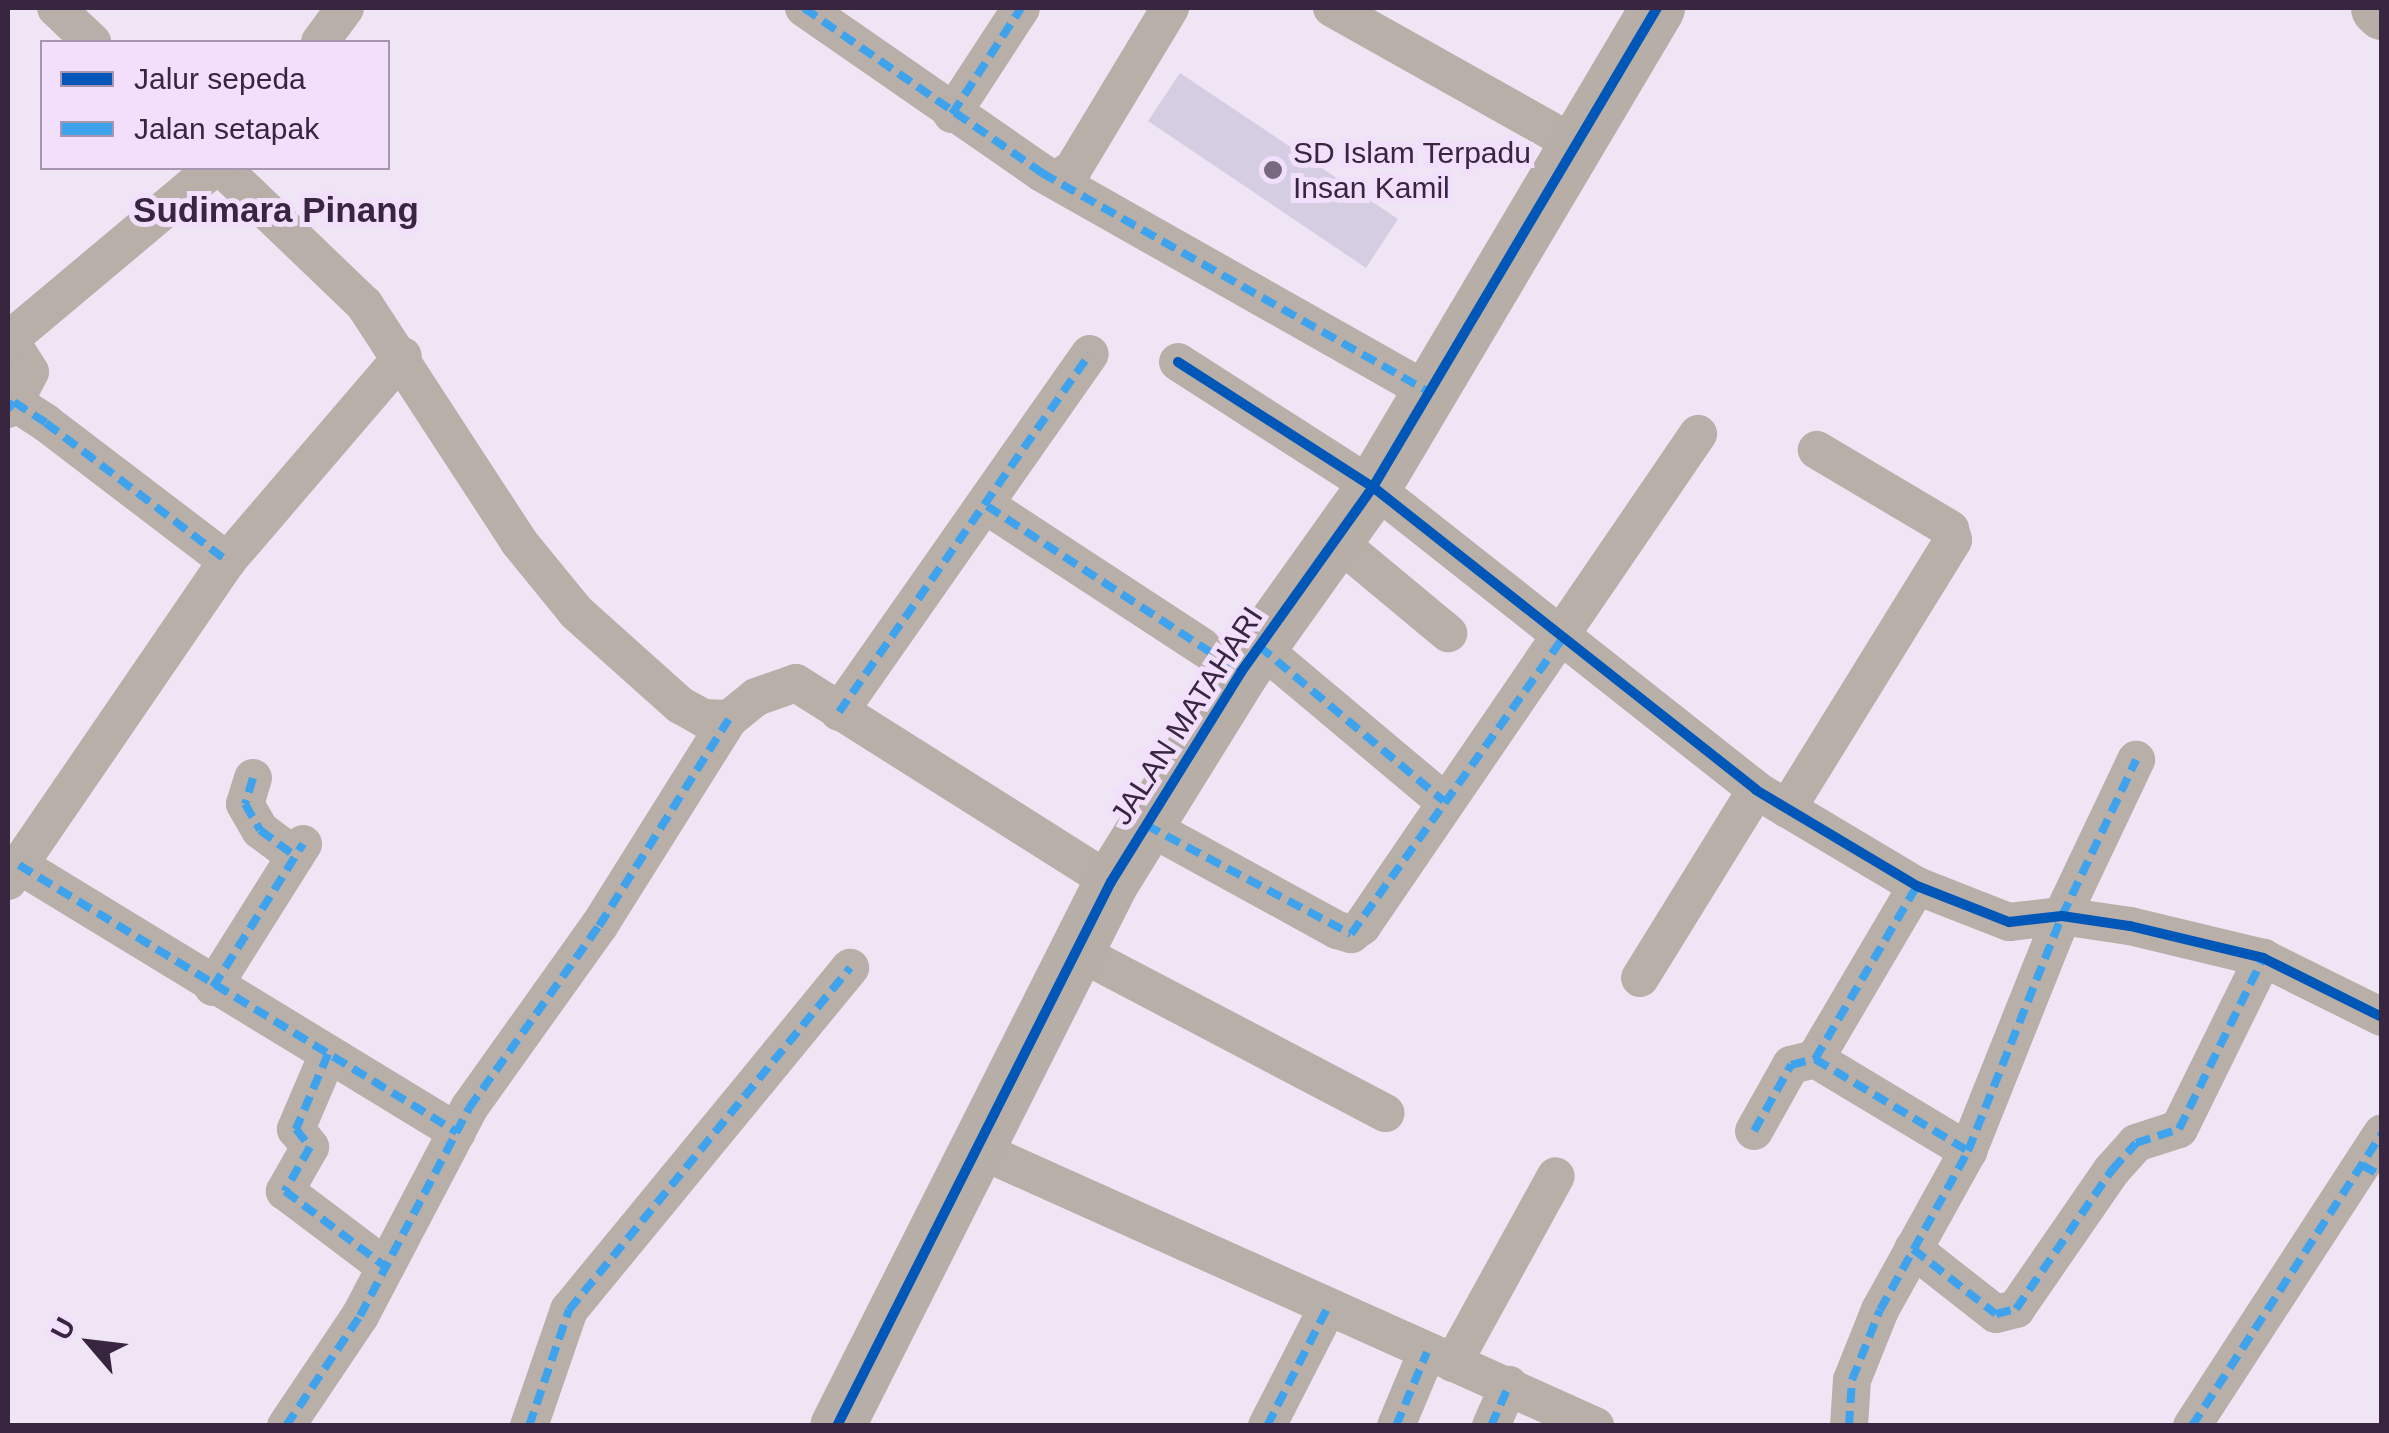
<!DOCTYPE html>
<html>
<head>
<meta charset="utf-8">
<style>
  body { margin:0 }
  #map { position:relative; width:2389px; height:1433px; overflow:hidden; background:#efe5f5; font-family:Helvetica,sans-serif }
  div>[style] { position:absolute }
  .building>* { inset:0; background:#d5cee2 }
  .street>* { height:38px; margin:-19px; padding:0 19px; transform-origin:19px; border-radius:19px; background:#b7afa8 }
  .secondary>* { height:55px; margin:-27.5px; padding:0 27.5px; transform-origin:27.5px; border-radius:27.5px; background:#b8aea8 }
  .quiet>* { height:8px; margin-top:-4px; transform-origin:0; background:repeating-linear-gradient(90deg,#3fa2ec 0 15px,transparent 0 23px) }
  .cycleway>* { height:10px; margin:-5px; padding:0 5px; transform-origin:5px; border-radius:5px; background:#0057b8 }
  .dots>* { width:28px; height:28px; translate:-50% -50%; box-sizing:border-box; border:5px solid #f1dffb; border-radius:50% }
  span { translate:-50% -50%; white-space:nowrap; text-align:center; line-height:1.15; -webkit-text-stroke:10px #f1dffb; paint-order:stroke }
  .poi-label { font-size:30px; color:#382641 }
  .left { translate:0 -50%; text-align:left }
  .street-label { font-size:30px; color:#382641 }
  .quarter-label { font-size:35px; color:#382641; font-weight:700 }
  .frame { position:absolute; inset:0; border:10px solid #382641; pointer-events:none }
  .legend { position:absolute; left:40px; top:40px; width:350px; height:130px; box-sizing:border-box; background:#f1dffb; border:2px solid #a795b1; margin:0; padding:12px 18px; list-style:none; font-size:30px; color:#382641 }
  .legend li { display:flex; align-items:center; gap:20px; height:50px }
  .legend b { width:50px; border:2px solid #a795b1 }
  .north { position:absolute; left:40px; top:1293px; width:100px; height:100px; -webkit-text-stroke:8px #f1dffb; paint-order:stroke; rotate:298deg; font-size:28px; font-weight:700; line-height:40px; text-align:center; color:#382641 }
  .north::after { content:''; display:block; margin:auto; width:35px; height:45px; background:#382641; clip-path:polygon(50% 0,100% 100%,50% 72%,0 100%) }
</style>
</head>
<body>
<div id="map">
  <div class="building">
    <div style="clip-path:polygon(1180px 73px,1398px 219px,1366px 268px,1148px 121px)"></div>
  </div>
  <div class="street">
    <div style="left:56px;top:8px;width:50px;rotate:43.4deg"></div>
    <div style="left:804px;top:8px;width:290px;rotate:34.7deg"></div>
    <div style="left:1042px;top:173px;width:447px;rotate:29.5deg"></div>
    <div style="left:1332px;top:8px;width:276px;rotate:29.3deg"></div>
    <div style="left:320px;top:42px;width:42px;rotate:-53.7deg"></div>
    <div style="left:952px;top:114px;width:126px;rotate:-56.9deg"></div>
    <div style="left:222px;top:168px;width:197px;rotate:43.8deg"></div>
    <div style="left:364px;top:304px;width:284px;rotate:56.9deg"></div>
    <div style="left:519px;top:542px;width:90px;rotate:50.8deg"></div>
    <div style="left:576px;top:612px;width:140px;rotate:41.8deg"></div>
    <div style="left:680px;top:705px;width:26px;rotate:29deg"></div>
    <div style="left:703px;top:718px;width:26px;rotate:2deg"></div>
    <div style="left:1057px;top:179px;width:19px;rotate:-32deg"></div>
    <div style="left:1073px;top:169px;width:188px;rotate:-58.9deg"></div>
    <div style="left:8px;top:337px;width:41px;rotate:57.8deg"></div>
    <div style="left:30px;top:372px;width:34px;rotate:118deg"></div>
    <div style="left:10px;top:339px;width:266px;rotate:-40deg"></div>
    <div style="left:1178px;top:362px;width:232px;rotate:32.7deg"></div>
    <div style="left:1373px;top:487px;width:488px;rotate:38.3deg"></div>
    <div style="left:1756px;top:790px;width:187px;rotate:30.8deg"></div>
    <div style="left:1917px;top:886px;width:99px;rotate:21.4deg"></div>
    <div style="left:2009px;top:922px;width:53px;rotate:-6.5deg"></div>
    <div style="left:2062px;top:916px;width:69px;rotate:8.4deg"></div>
    <div style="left:2130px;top:926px;width:137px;rotate:13.5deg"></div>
    <div style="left:2263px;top:958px;width:133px;rotate:26.4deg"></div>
    <div style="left:8px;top:409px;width:9px;rotate:-49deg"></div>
    <div style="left:14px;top:402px;width:38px;rotate:33deg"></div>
    <div style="left:46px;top:423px;width:228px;rotate:37.3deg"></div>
    <div style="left:987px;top:506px;width:303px;rotate:33.2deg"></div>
    <div style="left:1336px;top:540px;width:146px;rotate:39.7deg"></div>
    <div style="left:1259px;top:646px;width:241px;rotate:40deg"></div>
    <div style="left:839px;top:712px;width:437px;rotate:-55deg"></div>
    <div style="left:253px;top:778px;width:27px;rotate:107deg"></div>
    <div style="left:245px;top:804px;width:30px;rotate:60deg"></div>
    <div style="left:260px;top:830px;width:44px;rotate:36.6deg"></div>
    <div style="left:1787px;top:809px;width:316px;rotate:-58.3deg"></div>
    <div style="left:1953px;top:540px;width:11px;rotate:-105deg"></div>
    <div style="left:1950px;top:529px;width:155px;rotate:-149.3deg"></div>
    <div style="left:1146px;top:825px;width:218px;rotate:28.8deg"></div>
    <div style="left:1337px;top:930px;width:15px;rotate:16deg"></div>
    <div style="left:1351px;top:934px;width:14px;rotate:-36deg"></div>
    <div style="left:1362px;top:926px;width:596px;rotate:-55.67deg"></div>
    <div style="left:19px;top:865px;width:513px;rotate:31.37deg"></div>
    <div style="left:8px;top:881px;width:388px;rotate:-55.6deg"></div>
    <div style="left:227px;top:561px;width:270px;rotate:-49.4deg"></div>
    <div style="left:1073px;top:949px;width:353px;rotate:27.7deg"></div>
    <div style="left:1640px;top:978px;width:221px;rotate:-58.3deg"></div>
    <div style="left:213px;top:987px;width:169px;rotate:-57.8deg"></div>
    <div style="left:328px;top:1054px;width:82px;rotate:113.1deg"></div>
    <div style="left:296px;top:1129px;width:23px;rotate:52deg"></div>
    <div style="left:310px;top:1147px;width:51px;rotate:119.6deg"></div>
    <div style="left:285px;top:1191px;width:126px;rotate:37deg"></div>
    <div style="left:1815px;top:1059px;width:201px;rotate:-59.5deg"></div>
    <div style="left:1754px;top:1131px;width:76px;rotate:-60.7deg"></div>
    <div style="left:1791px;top:1065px;width:25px;rotate:-14deg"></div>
    <div style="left:1815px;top:1059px;width:179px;rotate:31deg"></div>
    <div style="left:973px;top:1147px;width:682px;rotate:24.16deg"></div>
    <div style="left:1913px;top:1249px;width:105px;rotate:38.1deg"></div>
    <div style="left:1996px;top:1314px;width:21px;rotate:-14deg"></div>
    <div style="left:2016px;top:1309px;width:169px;rotate:-55.4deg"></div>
    <div style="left:2112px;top:1170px;width:36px;rotate:-48deg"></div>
    <div style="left:2136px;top:1143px;width:45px;rotate:-18deg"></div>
    <div style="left:2179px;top:1129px;width:191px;rotate:-63.8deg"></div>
    <div style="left:1453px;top:1363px;width:213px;rotate:-61.2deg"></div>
    <div style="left:286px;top:1426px;width:133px;rotate:-56.1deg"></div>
    <div style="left:360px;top:1316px;width:235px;rotate:-62.3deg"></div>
    <div style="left:469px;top:1108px;width:224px;rotate:-54.5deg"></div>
    <div style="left:599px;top:926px;width:244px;rotate:-57.9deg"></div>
    <div style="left:729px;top:719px;width:35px;rotate:-39deg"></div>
    <div style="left:756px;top:697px;width:42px;rotate:-19.3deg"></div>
    <div style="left:796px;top:683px;width:373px;rotate:32.3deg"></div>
    <div style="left:529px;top:1426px;width:123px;rotate:-71deg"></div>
    <div style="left:569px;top:1310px;width:443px;rotate:-50.6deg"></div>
    <div style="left:1267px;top:1426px;width:134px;rotate:-62.9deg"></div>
    <div style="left:1396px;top:1426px;width:80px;rotate:-67.3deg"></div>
    <div style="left:1491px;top:1426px;width:45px;rotate:-66.3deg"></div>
    <div style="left:1849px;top:1426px;width:46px;rotate:-86.3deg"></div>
    <div style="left:1852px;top:1380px;width:75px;rotate:-68.2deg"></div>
    <div style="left:1880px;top:1310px;width:182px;rotate:-61deg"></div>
    <div style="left:1968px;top:1151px;width:253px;rotate:-68.2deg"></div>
    <div style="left:2062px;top:916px;width:173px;rotate:-64.6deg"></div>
    <div style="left:2192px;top:1426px;width:349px;rotate:-57deg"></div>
  </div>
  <div class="secondary">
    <div style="left:2378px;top:8px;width:6px;rotate:45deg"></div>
    <div style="left:837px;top:1426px;width:609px;rotate:-63.27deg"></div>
    <div style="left:1111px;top:882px;width:247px;rotate:-58.2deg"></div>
    <div style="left:1241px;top:672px;width:227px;rotate:-54.5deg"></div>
    <div style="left:1373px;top:487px;width:557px;rotate:-59.34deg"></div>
  </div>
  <div class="quiet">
    <div style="left:804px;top:8px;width:290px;rotate:34.7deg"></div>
    <div style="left:1042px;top:173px;width:447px;rotate:29.5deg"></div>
    <div style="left:952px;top:114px;width:126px;rotate:-56.9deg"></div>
    <div style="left:8px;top:409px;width:9px;rotate:-49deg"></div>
    <div style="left:14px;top:402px;width:38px;rotate:33deg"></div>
    <div style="left:46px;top:423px;width:228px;rotate:37.3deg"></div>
    <div style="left:987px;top:506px;width:303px;rotate:33.2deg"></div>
    <div style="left:1259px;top:646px;width:241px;rotate:40deg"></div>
    <div style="left:839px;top:712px;width:437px;rotate:-55deg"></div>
    <div style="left:253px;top:778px;width:27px;rotate:107deg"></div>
    <div style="left:245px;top:804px;width:30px;rotate:60deg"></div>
    <div style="left:260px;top:830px;width:44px;rotate:36.6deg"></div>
    <div style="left:1146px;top:825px;width:232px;rotate:28deg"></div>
    <div style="left:1351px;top:934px;width:363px;rotate:-54.4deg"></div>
    <div style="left:19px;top:865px;width:513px;rotate:31.37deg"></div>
    <div style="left:213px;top:987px;width:169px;rotate:-57.8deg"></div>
    <div style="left:328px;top:1054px;width:82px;rotate:113.1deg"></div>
    <div style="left:296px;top:1129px;width:23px;rotate:52deg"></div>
    <div style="left:310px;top:1147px;width:51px;rotate:119.6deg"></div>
    <div style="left:285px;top:1191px;width:126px;rotate:37deg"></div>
    <div style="left:1815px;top:1059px;width:201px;rotate:-59.5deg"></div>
    <div style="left:1754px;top:1131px;width:76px;rotate:-60.7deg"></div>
    <div style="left:1791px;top:1065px;width:25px;rotate:-14deg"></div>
    <div style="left:1815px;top:1059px;width:179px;rotate:31deg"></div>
    <div style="left:2362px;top:1165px;width:23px;rotate:29deg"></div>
    <div style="left:1913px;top:1249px;width:105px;rotate:38.1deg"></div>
    <div style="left:1996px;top:1314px;width:21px;rotate:-14deg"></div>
    <div style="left:2016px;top:1309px;width:169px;rotate:-55.4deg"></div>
    <div style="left:2112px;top:1170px;width:36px;rotate:-48deg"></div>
    <div style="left:2136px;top:1143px;width:45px;rotate:-18deg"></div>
    <div style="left:2179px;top:1129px;width:191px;rotate:-63.8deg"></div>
    <div style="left:286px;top:1426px;width:133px;rotate:-56.1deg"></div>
    <div style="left:360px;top:1316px;width:235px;rotate:-62.3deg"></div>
    <div style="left:469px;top:1108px;width:224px;rotate:-54.5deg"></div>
    <div style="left:599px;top:926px;width:244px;rotate:-57.9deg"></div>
    <div style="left:529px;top:1426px;width:123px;rotate:-71deg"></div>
    <div style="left:569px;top:1310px;width:443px;rotate:-50.6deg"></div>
    <div style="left:1267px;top:1426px;width:134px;rotate:-62.9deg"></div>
    <div style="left:1396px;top:1426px;width:80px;rotate:-67.3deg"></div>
    <div style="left:1491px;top:1426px;width:45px;rotate:-66.3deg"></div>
    <div style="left:1849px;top:1426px;width:46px;rotate:-86.3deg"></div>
    <div style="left:1852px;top:1380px;width:75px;rotate:-68.2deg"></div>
    <div style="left:1880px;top:1310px;width:182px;rotate:-61deg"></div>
    <div style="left:1968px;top:1151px;width:253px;rotate:-68.2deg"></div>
    <div style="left:2062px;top:916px;width:173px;rotate:-64.6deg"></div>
    <div style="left:2192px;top:1426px;width:349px;rotate:-57deg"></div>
  </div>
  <div class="cycleway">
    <div style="left:1178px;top:362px;width:232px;rotate:32.7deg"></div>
    <div style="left:1373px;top:487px;width:488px;rotate:38.3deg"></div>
    <div style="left:1756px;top:790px;width:187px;rotate:30.8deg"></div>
    <div style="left:1917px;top:886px;width:99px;rotate:21.4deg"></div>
    <div style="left:2009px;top:922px;width:53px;rotate:-6.5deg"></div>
    <div style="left:2062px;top:916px;width:69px;rotate:8.4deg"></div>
    <div style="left:2130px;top:926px;width:137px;rotate:13.5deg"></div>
    <div style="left:2263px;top:958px;width:133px;rotate:26.4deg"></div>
    <div style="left:837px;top:1426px;width:609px;rotate:-63.27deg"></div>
    <div style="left:1111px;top:882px;width:247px;rotate:-58.2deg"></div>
    <div style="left:1241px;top:672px;width:227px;rotate:-54.5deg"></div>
    <div style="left:1373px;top:487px;width:557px;rotate:-59.34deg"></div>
  </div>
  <div class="dots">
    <div style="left:1273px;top:170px;background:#786980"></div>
  </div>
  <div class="poi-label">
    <span class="left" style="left:1293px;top:170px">SD Islam Terpadu<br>Insan Kamil</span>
  </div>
  <div class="street-label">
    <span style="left:1187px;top:716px;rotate:-57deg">JALAN MATAHARI</span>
  </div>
  <div class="quarter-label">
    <span style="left:276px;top:210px">Sudimara Pinang</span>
  </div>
  <div class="frame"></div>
  <ul class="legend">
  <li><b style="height:12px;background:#0057b8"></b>Jalur sepeda</li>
  <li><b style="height:12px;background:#3fa2ec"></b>Jalan setapak</li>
  </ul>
  <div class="north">U</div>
</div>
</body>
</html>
